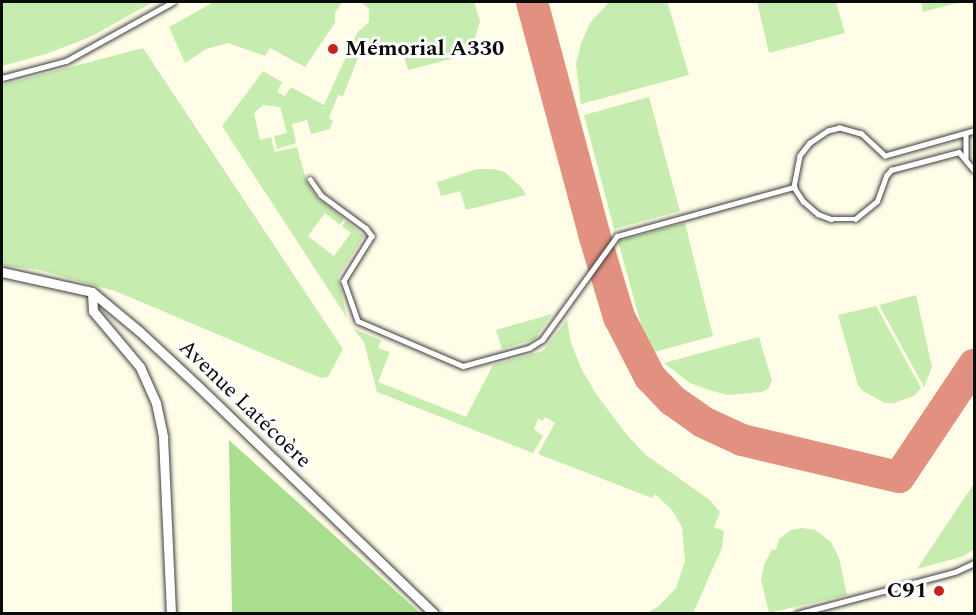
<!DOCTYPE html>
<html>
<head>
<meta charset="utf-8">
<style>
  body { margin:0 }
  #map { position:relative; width:976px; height:615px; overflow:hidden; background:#fffde8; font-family:Spectral,serif }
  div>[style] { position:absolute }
  .green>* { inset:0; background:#c7ecaf }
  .forest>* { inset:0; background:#a8de8d }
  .taxiway>* { height:32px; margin:-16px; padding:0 16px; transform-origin:16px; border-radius:16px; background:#e29180 }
  .roads { filter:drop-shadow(0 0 2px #3e3e3e) drop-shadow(0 0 2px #3e3e3e) }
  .lane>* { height:4.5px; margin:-2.25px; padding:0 2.25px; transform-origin:2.25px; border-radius:2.25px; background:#fff }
  .street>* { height:9px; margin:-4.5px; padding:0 4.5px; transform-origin:4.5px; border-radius:4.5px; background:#fff }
  .dots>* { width:16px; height:16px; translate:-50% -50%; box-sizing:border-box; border:3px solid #fff; border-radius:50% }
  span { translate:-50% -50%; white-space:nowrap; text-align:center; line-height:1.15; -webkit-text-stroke:6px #fff; paint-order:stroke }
  .poi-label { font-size:22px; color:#0b0b0b; font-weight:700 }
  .left { translate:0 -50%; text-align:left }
  .right { translate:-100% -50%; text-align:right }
  .street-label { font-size:22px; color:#0b0b0b }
  .frame { position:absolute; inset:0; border:3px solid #0b0b0b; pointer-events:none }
</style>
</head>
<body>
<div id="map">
  <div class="green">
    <div style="clip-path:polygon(2px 2px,153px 2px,90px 37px,46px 54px,2px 66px)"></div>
    <div style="clip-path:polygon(214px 2px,342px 2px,335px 13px,335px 23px,305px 67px,270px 48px,265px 56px,228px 43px,206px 49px,185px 63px,169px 27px)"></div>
    <div style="clip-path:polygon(361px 2px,474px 2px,480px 21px,473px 46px,451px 59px,408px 70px,400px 43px,359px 55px,343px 96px,338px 95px,329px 118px,333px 121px,330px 129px,311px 134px,307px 120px,292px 124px,296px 143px,277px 149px,274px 136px,287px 133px,280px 107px,263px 105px,254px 113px,260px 140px,271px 137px,275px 152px,297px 147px,307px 183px,316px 197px,344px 219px,340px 225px,325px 213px,308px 236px,334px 256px,351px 233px,342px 226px,346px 221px,364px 236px,338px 277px,347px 318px,222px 126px,263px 71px,282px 82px,277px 92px,285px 96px,291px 87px,324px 105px,357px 33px,369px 22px,369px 9px)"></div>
    <div style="clip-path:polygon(609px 2px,666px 2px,668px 4px,689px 75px,581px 104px,576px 64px,581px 43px,590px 23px)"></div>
    <div style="clip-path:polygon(757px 2px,836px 2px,845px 33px,769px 53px)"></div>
    <div style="clip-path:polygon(921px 2px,961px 2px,923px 12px)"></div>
    <div style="clip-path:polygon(143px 48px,343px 349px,328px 377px,321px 378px,115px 291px,39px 270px,2px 265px,2px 85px)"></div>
    <div style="clip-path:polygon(649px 97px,680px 211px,614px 229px,584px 115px)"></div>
    <div style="clip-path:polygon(477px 169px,493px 169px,505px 172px,521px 187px,526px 195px,466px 210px,460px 191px,441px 196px,437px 182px)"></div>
    <div style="clip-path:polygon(685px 223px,713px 336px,655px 352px,642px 328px,618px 241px)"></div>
    <div style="clip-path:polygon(916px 295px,932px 367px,924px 387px,879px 305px)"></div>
    <div style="clip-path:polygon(876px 306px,921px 388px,914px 396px,894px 403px,885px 403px,863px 391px,858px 385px,838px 315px)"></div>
    <div style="clip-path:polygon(552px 314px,535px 339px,502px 349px,496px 330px)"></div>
    <div style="clip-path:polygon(567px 320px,571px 343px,581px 368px,596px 394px,627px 435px,646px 455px,710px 500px,720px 512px,714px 527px,724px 531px,722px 548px,693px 613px,647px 613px,659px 606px,676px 588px,685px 561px,682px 527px,672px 510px,655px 494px,652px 498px,538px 454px,555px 423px,545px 417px,543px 421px,538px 419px,534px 429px,543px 436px,533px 453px,377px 392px,364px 342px,354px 329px,381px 340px,378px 348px,390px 352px,378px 382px,466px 417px,493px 365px,543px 351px)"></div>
    <div style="clip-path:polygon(759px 337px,772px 381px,769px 388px,762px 392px,727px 395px,709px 390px,690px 383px,664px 363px)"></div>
    <div style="clip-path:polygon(973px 485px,974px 549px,964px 556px,917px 569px)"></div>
    <div style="clip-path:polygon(802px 528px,815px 530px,831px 542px,839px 558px,847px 595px,769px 613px,761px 580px,764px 565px,772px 549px,776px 550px,779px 539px,791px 530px)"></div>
  </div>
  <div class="forest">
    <div style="clip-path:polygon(229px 440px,420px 613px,232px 613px)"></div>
  </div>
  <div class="taxiway">
    <div style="left:532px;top:2px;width:240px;rotate:75deg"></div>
    <div style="left:594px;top:234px;width:87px;rotate:73.2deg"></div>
    <div style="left:619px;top:317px;width:68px;rotate:62.7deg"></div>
    <div style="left:650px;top:377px;width:32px;rotate:46deg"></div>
    <div style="left:672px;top:400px;width:38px;rotate:35deg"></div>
    <div style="left:703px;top:422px;width:43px;rotate:24.8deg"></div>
    <div style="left:742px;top:440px;width:161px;rotate:13.3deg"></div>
    <div style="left:899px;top:477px;width:135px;rotate:-56.2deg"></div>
  </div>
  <div class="roads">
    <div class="lane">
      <div style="left:2px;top:78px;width:66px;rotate:-14.9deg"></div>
      <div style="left:66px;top:61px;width:122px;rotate:-28.9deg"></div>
      <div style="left:974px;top:131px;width:92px;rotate:164.3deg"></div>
      <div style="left:885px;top:156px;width:33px;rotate:-137deg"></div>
      <div style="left:861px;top:134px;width:22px;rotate:-164deg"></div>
      <div style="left:840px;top:128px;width:12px;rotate:166deg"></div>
      <div style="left:828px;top:131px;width:22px;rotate:146deg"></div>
      <div style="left:810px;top:143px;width:16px;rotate:128deg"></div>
      <div style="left:800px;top:156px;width:32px;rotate:101deg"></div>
      <div style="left:794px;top:187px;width:17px;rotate:57deg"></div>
      <div style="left:803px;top:201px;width:20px;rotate:41deg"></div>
      <div style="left:818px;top:214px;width:14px;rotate:21deg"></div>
      <div style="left:831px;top:219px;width:24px"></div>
      <div style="left:855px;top:219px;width:28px;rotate:-39deg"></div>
      <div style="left:877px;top:201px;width:27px;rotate:-70deg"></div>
      <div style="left:886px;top:176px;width:8px;rotate:-50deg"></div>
      <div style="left:891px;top:170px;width:70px;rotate:-14.8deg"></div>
      <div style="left:959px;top:152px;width:23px;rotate:50deg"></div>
      <div style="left:966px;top:134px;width:26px;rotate:90deg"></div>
      <div style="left:310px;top:179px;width:19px;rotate:55deg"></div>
      <div style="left:321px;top:195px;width:56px;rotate:36.3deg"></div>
      <div style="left:366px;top:228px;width:10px;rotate:53deg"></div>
      <div style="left:372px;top:236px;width:53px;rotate:121.9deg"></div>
      <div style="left:344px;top:281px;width:42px;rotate:70.7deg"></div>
      <div style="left:358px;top:321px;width:114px;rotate:23.2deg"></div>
      <div style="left:463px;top:366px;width:68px;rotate:-15.3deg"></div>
      <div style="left:529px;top:348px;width:15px;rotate:-32deg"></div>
      <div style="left:542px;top:340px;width:128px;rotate:-54.2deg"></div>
      <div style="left:617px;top:236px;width:184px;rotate:-15.5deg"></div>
      <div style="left:797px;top:614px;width:163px;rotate:-14.9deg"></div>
      <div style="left:955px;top:572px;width:21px;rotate:-25deg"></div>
    </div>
    <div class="street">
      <div style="left:2px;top:272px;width:92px;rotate:12.5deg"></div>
      <div style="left:92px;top:292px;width:61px;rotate:39.7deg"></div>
      <div style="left:139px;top:331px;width:81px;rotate:43deg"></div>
      <div style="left:198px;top:386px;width:328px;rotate:44deg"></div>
      <div style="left:92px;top:292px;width:19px;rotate:87deg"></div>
      <div style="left:93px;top:311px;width:73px;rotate:50deg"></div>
      <div style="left:140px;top:367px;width:39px;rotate:66deg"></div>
      <div style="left:156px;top:403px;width:35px;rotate:78deg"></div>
      <div style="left:163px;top:437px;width:177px;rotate:87.4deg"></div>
    </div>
  </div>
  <div class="dots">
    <div style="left:333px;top:49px;background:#c52518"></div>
    <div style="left:939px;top:591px;background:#c52518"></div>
  </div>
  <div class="poi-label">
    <span class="left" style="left:345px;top:49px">Mémorial A330</span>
    <span class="right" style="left:927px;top:591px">C91</span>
  </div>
  <div class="street-label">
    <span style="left:245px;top:404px;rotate:44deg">Avenue Latécoère</span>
  </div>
  <div class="frame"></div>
</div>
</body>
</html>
